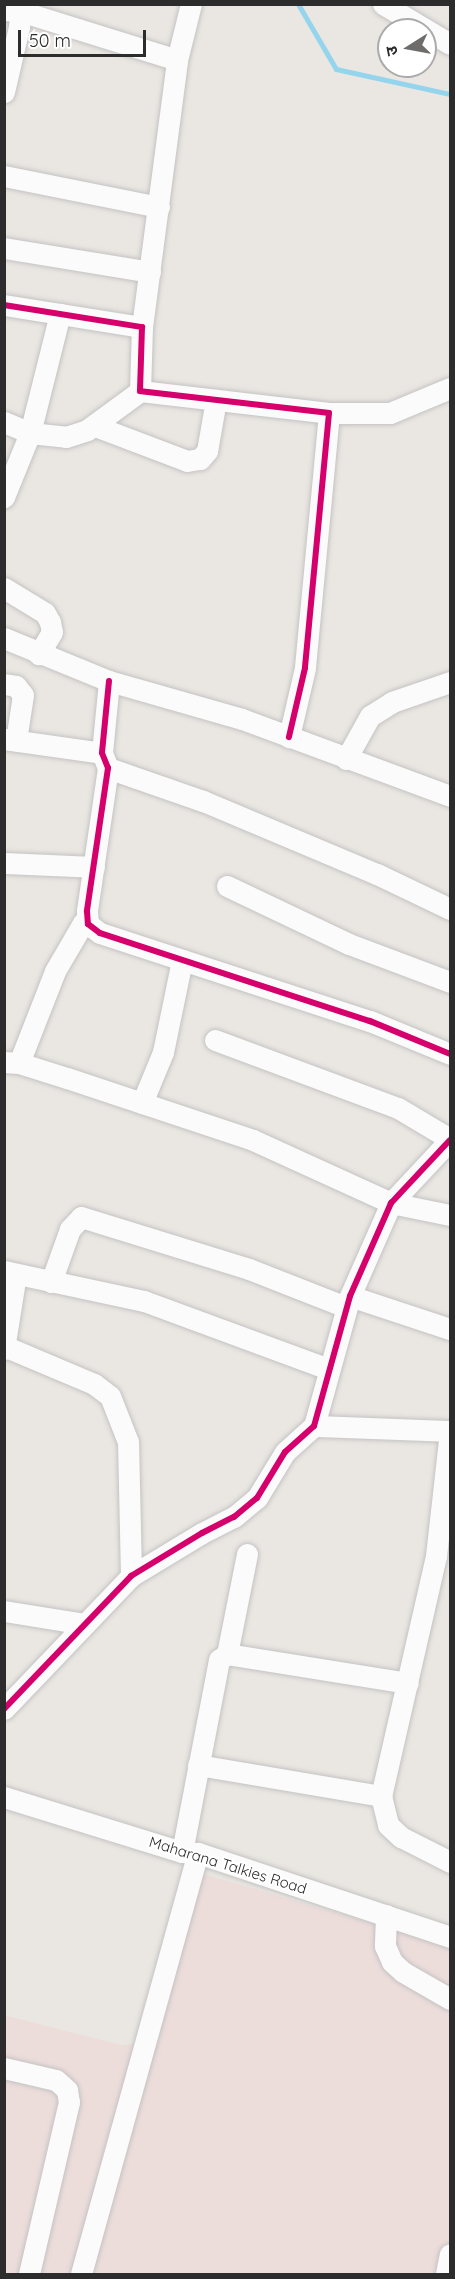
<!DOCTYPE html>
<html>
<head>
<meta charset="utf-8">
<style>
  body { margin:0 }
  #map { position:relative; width:455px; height:2279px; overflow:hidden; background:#eae7e2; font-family:Quicksand,"Noto Sans Devanagari",sans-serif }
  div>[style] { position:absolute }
  .medical>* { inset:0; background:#ecdddb }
  .stream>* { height:5px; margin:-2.5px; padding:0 2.5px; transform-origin:2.5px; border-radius:2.5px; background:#94d4ed }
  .roads { filter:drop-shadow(0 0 2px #c4c3c3) drop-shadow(0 0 2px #c4c3c3) }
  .minor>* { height:21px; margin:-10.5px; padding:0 10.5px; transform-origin:10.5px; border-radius:10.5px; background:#fcfbfb }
  .cycleway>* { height:6px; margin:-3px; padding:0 3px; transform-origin:3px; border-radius:3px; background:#d6006c }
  span { translate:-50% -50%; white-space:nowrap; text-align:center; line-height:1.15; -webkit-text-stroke:4.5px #fff; paint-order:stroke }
  .street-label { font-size:15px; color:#2c2c2c }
  .frame { position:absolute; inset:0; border:6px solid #2c2c2c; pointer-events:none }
  .north { position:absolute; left:377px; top:18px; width:60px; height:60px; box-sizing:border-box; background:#fff; border:2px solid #ababab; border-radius:50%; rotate:259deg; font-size:16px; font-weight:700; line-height:24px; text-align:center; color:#2c2c2c }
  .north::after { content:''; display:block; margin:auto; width:21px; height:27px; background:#6e6d6c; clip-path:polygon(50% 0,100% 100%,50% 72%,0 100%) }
  .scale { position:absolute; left:18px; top:30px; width:128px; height:27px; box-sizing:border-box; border:3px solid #2c2c2c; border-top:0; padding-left:8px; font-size:18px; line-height:21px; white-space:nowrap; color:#2c2c2c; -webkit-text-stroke:4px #fff; paint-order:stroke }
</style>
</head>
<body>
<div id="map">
  <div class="medical">
    <div style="clip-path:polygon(197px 1872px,450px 1946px,450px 2274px,5px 2274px,4px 2015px,121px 2045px,158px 2042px)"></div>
  </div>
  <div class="stream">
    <div style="left:298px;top:4px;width:75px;rotate:59.7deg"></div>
    <div style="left:336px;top:69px;width:117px;rotate:12.4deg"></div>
  </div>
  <div class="roads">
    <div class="minor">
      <div style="left:383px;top:4px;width:78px;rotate:30.8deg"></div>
      <div style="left:4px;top:10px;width:16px;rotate:4deg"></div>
      <div style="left:20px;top:11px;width:164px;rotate:17.3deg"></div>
      <div style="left:4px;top:92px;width:67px;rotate:-77deg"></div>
      <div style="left:19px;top:27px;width:23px;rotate:-85deg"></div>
      <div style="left:4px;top:176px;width:158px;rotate:11.3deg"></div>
      <div style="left:4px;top:248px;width:148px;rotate:9.3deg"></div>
      <div style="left:4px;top:305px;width:140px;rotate:9.1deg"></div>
      <div style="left:142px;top:327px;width:64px;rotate:91.8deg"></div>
      <div style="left:140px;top:391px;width:190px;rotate:6.6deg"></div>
      <div style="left:329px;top:413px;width:256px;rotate:95.4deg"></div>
      <div style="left:305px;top:668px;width:71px;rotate:103.1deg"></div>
      <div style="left:142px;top:327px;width:269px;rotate:-82.5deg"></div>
      <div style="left:177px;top:60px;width:58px;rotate:-76deg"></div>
      <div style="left:329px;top:413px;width:61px"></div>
      <div style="left:390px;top:413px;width:65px;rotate:-22.6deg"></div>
      <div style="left:4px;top:422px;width:28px;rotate:23deg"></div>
      <div style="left:30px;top:433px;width:123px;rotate:-75.9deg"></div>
      <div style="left:95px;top:426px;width:98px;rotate:20.8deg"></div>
      <div style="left:187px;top:461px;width:13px;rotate:-9deg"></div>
      <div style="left:200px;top:459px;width:11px;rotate:-49deg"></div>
      <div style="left:207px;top:451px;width:52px;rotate:-80deg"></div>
      <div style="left:4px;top:497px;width:69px;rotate:-67.9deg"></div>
      <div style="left:30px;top:433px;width:36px;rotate:6deg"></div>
      <div style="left:66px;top:437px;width:22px;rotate:-18deg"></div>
      <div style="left:87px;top:430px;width:66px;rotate:-36.3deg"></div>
      <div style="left:4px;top:588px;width:48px;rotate:31.4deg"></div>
      <div style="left:45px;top:613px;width:10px;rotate:61deg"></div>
      <div style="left:50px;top:622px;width:10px;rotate:79deg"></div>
      <div style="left:52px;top:632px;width:26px;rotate:121deg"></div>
      <div style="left:4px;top:638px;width:113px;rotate:22.3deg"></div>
      <div style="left:109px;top:681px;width:138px;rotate:15.9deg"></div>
      <div style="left:242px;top:719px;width:222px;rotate:20.3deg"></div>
      <div style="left:109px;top:681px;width:72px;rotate:95.6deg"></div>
      <div style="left:102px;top:753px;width:16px;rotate:68deg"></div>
      <div style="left:108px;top:768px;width:145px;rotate:98.4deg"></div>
      <div style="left:87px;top:911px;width:13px;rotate:86deg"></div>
      <div style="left:88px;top:924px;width:15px;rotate:37deg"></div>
      <div style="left:100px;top:933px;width:284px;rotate:18.1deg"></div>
      <div style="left:370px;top:1021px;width:87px;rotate:22.4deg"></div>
      <div style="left:4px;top:684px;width:12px;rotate:9deg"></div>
      <div style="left:16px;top:686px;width:11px;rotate:52deg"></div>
      <div style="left:23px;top:695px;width:46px;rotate:98.8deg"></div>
      <div style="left:4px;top:739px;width:99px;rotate:8.1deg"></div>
      <div style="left:346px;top:759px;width:49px;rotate:-60.8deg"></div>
      <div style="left:370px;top:716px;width:26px;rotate:-32deg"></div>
      <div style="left:392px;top:702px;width:61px;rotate:-19deg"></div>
      <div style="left:108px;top:768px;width:101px;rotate:19.2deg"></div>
      <div style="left:203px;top:801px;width:189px;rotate:22.8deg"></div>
      <div style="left:377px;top:874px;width:81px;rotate:25.6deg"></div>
      <div style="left:4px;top:863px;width:90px;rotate:2.5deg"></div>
      <div style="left:227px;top:886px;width:135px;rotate:25.4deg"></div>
      <div style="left:349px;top:944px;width:108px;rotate:20.6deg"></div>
      <div style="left:215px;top:1040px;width:195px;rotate:20.4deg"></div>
      <div style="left:398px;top:1108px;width:61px;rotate:30.8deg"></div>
      <div style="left:4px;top:1062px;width:15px;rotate:4deg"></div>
      <div style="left:19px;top:1063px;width:50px;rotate:17.4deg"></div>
      <div style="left:67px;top:1078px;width:196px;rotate:18.4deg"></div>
      <div style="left:253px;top:1140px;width:152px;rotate:24.5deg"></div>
      <div style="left:391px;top:1203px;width:60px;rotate:11.5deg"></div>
      <div style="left:19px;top:1063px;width:99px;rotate:-68.6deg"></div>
      <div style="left:55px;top:971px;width:56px;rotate:-59.7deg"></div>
      <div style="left:83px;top:923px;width:5px;rotate:11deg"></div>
      <div style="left:142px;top:1103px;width:55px;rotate:-67.6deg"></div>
      <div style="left:163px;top:1052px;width:94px;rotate:-78.3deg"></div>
      <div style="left:4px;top:1271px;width:143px;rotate:12.1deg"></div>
      <div style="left:144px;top:1301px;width:197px;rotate:20.2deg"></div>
      <div style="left:51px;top:1282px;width:56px;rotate:-70.3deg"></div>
      <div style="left:70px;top:1229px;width:16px;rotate:-47deg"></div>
      <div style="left:81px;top:1217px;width:176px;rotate:17.2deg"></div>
      <div style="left:249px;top:1269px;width:104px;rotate:21.4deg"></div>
      <div style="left:350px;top:1296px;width:105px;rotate:18.3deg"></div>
      <div style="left:4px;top:1346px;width:98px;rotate:22.9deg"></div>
      <div style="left:94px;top:1384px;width:20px;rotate:37deg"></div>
      <div style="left:110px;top:1396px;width:49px;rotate:68.6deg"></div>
      <div style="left:128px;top:1442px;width:134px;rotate:88.7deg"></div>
      <div style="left:4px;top:1349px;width:76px;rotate:-80.9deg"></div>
      <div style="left:314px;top:1426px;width:136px;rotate:2.1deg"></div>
      <div style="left:450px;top:1431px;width:126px;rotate:96.4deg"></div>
      <div style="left:436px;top:1556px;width:246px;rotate:102.9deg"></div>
      <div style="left:381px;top:1796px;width:30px;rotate:76deg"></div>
      <div style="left:388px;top:1825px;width:18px;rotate:43deg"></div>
      <div style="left:401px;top:1837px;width:55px;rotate:27deg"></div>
      <div style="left:4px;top:1611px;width:81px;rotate:9.2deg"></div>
      <div style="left:227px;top:1654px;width:102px;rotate:-78.7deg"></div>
      <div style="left:4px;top:1709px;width:184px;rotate:-46.3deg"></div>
      <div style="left:131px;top:1576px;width:83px;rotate:-31.2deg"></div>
      <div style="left:202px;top:1533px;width:36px;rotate:-27deg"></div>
      <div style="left:234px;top:1517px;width:30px;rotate:-40deg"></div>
      <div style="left:257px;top:1498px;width:54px;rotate:-58.7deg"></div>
      <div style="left:285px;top:1452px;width:39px;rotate:-42deg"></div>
      <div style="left:314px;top:1426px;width:135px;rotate:-74.5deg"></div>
      <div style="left:350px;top:1296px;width:102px;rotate:-66.2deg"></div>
      <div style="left:391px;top:1203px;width:86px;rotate:-46.9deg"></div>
      <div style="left:198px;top:1765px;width:186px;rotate:9.6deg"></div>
      <div style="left:4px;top:1797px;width:186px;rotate:17.2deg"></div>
      <div style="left:182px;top:1852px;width:16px;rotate:4deg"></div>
      <div style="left:198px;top:1853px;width:266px;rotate:18.4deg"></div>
      <div style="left:182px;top:1852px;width:196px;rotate:-79.1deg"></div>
      <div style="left:219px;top:1660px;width:10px;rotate:-37deg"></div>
      <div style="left:227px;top:1654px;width:183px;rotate:9.1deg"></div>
      <div style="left:386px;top:1915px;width:31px;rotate:92deg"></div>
      <div style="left:385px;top:1946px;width:17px;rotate:66deg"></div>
      <div style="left:392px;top:1962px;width:15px;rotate:42deg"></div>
      <div style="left:403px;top:1972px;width:54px;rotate:29.9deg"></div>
      <div style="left:4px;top:2068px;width:53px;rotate:13deg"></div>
      <div style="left:56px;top:2080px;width:15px;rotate:42deg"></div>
      <div style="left:67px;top:2090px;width:12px;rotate:81deg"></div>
      <div style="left:69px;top:2102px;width:177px;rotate:103.1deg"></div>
      <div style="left:81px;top:2274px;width:437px;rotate:-74.5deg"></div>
      <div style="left:446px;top:2274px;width:20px;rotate:-79deg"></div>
    </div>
  </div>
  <div class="cycleway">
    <div style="left:4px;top:305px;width:140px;rotate:9.1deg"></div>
    <div style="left:142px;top:327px;width:64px;rotate:91.8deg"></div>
    <div style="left:140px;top:391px;width:190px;rotate:6.6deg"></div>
    <div style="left:329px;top:413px;width:256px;rotate:95.4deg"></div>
    <div style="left:305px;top:668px;width:71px;rotate:103.1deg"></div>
    <div style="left:109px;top:681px;width:72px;rotate:95.6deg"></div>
    <div style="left:102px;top:753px;width:16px;rotate:68deg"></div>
    <div style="left:108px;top:768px;width:145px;rotate:98.4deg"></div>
    <div style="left:87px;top:911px;width:13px;rotate:86deg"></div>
    <div style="left:88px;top:924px;width:15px;rotate:37deg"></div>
    <div style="left:100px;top:933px;width:284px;rotate:18.1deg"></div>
    <div style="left:370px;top:1021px;width:87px;rotate:22.4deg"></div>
    <div style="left:4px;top:1709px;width:184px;rotate:-46.3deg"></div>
    <div style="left:131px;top:1576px;width:83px;rotate:-31.2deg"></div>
    <div style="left:202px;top:1533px;width:36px;rotate:-27deg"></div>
    <div style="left:234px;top:1517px;width:30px;rotate:-40deg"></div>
    <div style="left:257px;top:1498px;width:54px;rotate:-58.7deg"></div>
    <div style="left:285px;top:1452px;width:39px;rotate:-42deg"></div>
    <div style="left:314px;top:1426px;width:135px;rotate:-74.5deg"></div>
    <div style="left:350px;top:1296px;width:102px;rotate:-66.2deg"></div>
    <div style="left:391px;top:1203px;width:86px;rotate:-46.9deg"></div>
  </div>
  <div class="street-label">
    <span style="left:228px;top:1865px;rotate:17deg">Maharana Talkies Road</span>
  </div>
  <div class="frame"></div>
  <div class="north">उ</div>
  <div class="scale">50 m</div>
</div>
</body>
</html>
